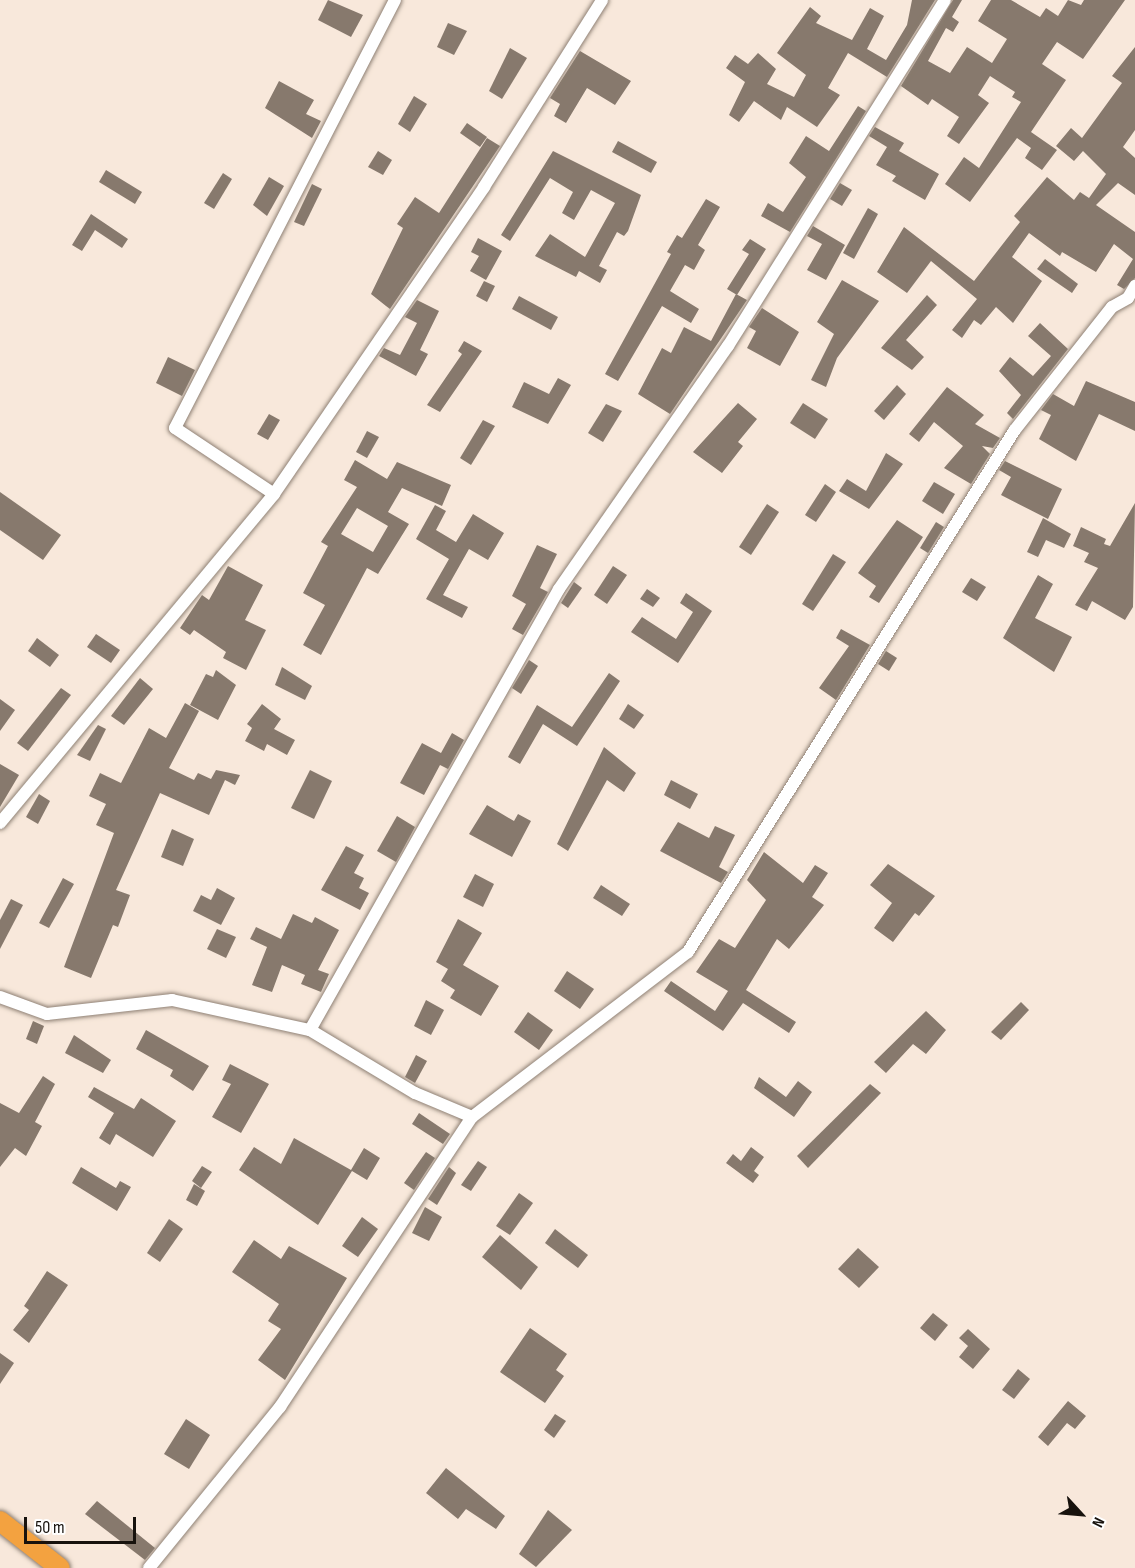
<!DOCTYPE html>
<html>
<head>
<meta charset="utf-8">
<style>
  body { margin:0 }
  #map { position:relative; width:1135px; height:1568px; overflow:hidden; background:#f8e8db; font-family:"Sofia Sans Condensed",sans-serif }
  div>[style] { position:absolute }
  .building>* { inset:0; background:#87796d }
  .roads { filter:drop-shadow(0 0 2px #8e8074) drop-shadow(0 0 2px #8e8074) }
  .minor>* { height:12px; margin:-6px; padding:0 6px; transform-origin:6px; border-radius:6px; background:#fff }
  .trunk>* { height:20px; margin:-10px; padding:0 10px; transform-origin:10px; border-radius:10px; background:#f3a240 }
  span { translate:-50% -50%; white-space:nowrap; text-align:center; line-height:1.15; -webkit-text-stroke:5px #fff; paint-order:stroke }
  .north { position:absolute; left:1051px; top:1484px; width:60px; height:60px; -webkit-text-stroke:4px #fff; paint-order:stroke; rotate:116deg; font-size:16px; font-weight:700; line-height:24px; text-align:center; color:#17120d }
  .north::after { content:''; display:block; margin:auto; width:21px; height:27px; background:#17120d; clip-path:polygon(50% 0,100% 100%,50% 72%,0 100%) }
  .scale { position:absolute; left:24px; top:1517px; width:112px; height:27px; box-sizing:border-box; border:3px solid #17120d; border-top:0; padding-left:8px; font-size:18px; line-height:21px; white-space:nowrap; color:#17120d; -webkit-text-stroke:4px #fff; paint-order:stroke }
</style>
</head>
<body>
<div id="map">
  <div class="building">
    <div style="clip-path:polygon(328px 0,363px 15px,351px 37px,318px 20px)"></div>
    <div style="clip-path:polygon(912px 0,935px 0,887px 77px,848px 53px,828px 88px,840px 95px,817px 127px,787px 107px,781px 120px,754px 101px,739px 122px,729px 115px,745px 82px,726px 68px,735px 55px,748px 64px,758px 53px,776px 69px,767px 84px,794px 97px,806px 75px,777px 53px,810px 7px,821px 16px,816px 23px,852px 40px,870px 8px,884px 16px,867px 49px,886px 60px,907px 25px)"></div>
    <div style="clip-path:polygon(953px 0,962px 0,952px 17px,959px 22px,953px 32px,946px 28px,928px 61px,950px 73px,967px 47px,992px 63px,1007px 39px,978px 21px,991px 0,1011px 0,1040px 17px,1046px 8px,1058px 16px,1068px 0,1081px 5px,1084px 0,1125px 0,1083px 59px,1057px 42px,1042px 64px,1066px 80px,1031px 132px,1057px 150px,1042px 170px,1025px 158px,1031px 148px,1017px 138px,970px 202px,945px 184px,964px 157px,979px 168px,1021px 102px,1012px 97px,1015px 92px,990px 76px,978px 95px,989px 103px,959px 144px,947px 136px,959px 117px,932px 99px,928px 105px,901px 86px)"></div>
    <div style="clip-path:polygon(448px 23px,467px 31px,454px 55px,437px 47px)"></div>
    <div style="clip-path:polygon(1135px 47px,1135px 130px,1123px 147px,1135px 158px,1135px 195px,1118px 183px,1096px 205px,1135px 232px,1135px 278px,1124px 289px,1117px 285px,1133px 259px,1114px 244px,1096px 272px,1062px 252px,1060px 256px,1029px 233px,1012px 257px,1042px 281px,1013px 323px,996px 307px,981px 325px,974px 320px,962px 338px,952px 330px,977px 299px,931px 261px,907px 293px,877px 272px,904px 227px,974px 281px,1020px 222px,1014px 216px,1047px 177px,1074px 200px,1080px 192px,1089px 198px,1106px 174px,1083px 151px,1074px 161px,1056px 146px,1071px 128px,1082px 138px,1122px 83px,1112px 76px)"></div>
    <div style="clip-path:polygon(510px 48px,527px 58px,502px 99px,489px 91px)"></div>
    <div style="clip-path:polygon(580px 51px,631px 81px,615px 105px,587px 88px,566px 123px,554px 116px,560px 104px,550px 98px)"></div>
    <div style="clip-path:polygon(279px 81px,314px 100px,306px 114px,321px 121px,312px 138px,265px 108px)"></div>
    <div style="clip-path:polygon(414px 96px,427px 104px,410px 132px,398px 124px)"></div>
    <div style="clip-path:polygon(858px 106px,866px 111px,790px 232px,761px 216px,768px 203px,783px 212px,806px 177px,789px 163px,806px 136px,829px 151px)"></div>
    <div style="clip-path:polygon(467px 123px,487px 137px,480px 147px,460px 133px)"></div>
    <div style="clip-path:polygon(875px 127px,904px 143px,899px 151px,939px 174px,925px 200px,892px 181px,896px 176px,876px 165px,887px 147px,869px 136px)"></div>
    <div style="clip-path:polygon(487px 138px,500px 146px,390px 309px,386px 306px,371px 294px,403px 228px,397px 224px,415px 197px,439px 213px)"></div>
    <div style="clip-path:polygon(618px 141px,657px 162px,651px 173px,612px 152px)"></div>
    <div style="clip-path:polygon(378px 151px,392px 160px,383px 175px,368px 167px)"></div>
    <div style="clip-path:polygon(553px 151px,641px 195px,628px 231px,624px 236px,617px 232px,599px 266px,607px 270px,600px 283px,579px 271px,576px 277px,535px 256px,550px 234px,585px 257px,615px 203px,591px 190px,574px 220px,562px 213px,573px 192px,550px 178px,510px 241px,501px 235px)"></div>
    <div style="clip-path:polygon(106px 170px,142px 192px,135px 204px,99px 182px)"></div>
    <div style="clip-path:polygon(223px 173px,232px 179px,214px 209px,204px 203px)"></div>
    <div style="clip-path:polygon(269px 177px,284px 186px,267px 216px,253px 205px)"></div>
    <div style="clip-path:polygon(840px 183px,852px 190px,842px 206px,830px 199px)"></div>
    <div style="clip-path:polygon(312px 184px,322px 189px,304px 226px,294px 222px)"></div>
    <div style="clip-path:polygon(706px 199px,720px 207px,698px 245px,705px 250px,694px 270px,685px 265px,670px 291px,699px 309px,691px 323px,662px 306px,618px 381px,605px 374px,671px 254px,667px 252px,677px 235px,682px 238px)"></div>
    <div style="clip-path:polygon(868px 208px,878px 214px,854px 259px,843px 253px)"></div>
    <div style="clip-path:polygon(91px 214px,128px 239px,122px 248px,95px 230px,82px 251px,72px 245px)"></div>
    <div style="clip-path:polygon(813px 226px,845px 245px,826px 280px,807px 270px,822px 244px,807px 236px)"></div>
    <div style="clip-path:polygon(478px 238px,502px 251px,486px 280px,470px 271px,479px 256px,471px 252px)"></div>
    <div style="clip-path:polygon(750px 239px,766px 249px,737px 295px,727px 289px,749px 254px,742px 250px)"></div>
    <div style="clip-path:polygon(1045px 259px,1078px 284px,1072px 293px,1037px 269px)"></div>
    <div style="clip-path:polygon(842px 280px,879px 301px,837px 358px,826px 387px,811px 380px,834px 334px,817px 322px)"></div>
    <div style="clip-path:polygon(484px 281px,495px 286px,487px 302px,476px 296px)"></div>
    <div style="clip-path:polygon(736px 294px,747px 300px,670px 414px,638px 394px,662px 348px,671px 353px,684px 327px,711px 341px)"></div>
    <div style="clip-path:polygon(927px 295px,937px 305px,906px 340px,924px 357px,912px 370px,881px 348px)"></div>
    <div style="clip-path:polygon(519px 296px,558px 317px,551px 330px,512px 309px)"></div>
    <div style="clip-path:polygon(417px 300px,439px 311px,420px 350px,428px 354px,416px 376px,379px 356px,384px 348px,400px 355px,417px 323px,405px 317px)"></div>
    <div style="clip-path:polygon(762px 308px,799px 332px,780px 366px,747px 348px,756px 331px,749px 327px)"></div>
    <div style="clip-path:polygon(1040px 323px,1068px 349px,1013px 419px,1007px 413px,1021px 395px,999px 371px,1010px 357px,1033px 376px,1051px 356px,1028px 336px)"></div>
    <div style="clip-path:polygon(464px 341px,482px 351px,440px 412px,427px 405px,462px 354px,458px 351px)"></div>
    <div style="clip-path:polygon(168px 357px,195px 370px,182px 396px,156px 383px)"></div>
    <div style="clip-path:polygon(558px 378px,571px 385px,548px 424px,512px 407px,524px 382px,549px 394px)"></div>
    <div style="clip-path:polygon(1086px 381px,1135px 402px,1135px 431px,1099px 414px,1076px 461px,1039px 439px,1051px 415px,1041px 410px,1053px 394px,1074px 406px)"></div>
    <div style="clip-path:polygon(897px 385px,906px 394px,884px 420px,874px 411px)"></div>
    <div style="clip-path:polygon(947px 387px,984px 415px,975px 424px,1000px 438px,993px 448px,982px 446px,990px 454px,971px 484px,944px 468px,963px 446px,934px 422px,919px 442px,909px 434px)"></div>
    <div style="clip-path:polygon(738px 403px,757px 419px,738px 442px,743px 446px,722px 473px,693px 452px)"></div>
    <div style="clip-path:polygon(803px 403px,828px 419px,815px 439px,790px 423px)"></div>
    <div style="clip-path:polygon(606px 404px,622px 411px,603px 442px,588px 433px)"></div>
    <div style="clip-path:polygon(269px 414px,280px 420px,268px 440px,257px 434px)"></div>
    <div style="clip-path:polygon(483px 420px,495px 426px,471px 465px,460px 458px)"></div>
    <div style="clip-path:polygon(367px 431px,379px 437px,367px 458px,356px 452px)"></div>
    <div style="clip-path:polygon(886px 453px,903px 464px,869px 509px,839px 491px,847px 479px,866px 491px)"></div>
    <div style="clip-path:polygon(evenodd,355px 460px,387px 479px,397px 462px,451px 485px,442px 506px,402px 488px,388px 512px,409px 524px,378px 574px,367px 568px,321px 655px,303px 645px,325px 605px,303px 593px,328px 546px,321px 542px,357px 487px,344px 480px,355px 460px,357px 508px,388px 526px,373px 552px,341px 534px,357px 508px)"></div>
    <div style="clip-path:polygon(1005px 461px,1062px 489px,1048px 519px,1001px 495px,1011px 477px,999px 470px)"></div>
    <div style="clip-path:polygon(934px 482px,955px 494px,943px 514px,922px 501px)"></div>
    <div style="clip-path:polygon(825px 484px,836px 492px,816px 522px,805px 515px)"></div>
    <div style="clip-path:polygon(0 492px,61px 535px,43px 560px,0 530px)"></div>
    <div style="clip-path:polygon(1135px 503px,1133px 607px,1125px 620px,1092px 601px,1087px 611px,1075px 605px,1098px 568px,1084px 562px,1089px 553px,1073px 546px,1081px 527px,1106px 539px,1104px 544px,1110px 546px)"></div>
    <div style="clip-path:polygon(767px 504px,779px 512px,751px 555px,739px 547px)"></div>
    <div style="clip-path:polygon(435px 505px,446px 511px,436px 530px,456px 542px,473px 514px,504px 533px,488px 560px,469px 549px,443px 595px,468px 607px,462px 618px,426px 599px,449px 559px,416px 539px)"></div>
    <div style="clip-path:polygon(1043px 518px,1071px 534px,1064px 548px,1046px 540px,1038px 557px,1027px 552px)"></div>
    <div style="clip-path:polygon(897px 520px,923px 537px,879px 603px,869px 597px,876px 586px,858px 573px)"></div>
    <div style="clip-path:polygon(936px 522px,944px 527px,928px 553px,920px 548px)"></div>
    <div style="clip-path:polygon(537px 545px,557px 554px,540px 588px,548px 592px,523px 635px,512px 629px,526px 604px,512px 596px)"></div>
    <div style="clip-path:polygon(833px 554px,846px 562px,813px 611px,802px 604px)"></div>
    <div style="clip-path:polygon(228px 566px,263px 585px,245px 620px,266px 630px,246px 670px,223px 658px,226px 652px,194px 630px,190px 635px,180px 628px,202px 595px,209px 600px)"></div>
    <div style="clip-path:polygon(613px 566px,627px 575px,607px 604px,594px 595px)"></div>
    <div style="clip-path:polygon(1038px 575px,1053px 584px,1035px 618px,1072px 637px,1054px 672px,1003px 638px)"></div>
    <div style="clip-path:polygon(971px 578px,986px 587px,977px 601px,962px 592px)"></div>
    <div style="clip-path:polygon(574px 582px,582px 588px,568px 608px,561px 603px)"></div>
    <div style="clip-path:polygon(647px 589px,660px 598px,653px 607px,640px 599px)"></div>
    <div style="clip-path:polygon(686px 593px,712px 611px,678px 663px,631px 632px,642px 617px,676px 639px,693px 612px,680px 603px)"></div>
    <div style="clip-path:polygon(841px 629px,870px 645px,836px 700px,819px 688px,849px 646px,836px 638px)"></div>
    <div style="clip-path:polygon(96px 634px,120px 650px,111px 663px,87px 647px)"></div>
    <div style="clip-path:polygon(37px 638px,59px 655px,50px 667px,28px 651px)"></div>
    <div style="clip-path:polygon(886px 651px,897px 658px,889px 671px,878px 664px)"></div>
    <div style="clip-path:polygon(529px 660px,538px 666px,521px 694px,512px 688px)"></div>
    <div style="clip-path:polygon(282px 667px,312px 686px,305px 700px,275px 685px)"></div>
    <div style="clip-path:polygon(216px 670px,236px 685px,218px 720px,190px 705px,206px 674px,213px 677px)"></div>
    <div style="clip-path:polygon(609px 673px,620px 681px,577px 746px,543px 724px,520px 764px,508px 757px,537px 705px,572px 727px)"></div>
    <div style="clip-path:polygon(140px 678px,153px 689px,124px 725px,111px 716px)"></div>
    <div style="clip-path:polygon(61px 688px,71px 695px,28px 751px,17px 743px)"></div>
    <div style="clip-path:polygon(0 699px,15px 710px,0 731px)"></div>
    <div style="clip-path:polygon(185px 703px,199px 711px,169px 768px,194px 780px,198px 773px,211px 779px,216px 770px,240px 775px,235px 785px,225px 780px,209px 815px,160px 793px,116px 890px,130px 895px,118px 927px,113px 925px,91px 978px,64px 967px,114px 833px,96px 825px,106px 804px,89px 796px,100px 773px,121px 783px,149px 728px,166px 738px)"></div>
    <div style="clip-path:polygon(262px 704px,281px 719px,274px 729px,295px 740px,287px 755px,267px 744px,264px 751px,245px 741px,252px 728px,247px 724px)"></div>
    <div style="clip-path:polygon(628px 704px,644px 715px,634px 729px,619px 719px)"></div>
    <div style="clip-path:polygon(98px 725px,106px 729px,90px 761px,77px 755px)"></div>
    <div style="clip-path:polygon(452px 733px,464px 740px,448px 769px,440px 765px,424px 795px,400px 783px,422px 743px,441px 753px)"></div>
    <div style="clip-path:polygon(604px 747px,636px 773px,624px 792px,607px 780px,568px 851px,557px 844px)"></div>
    <div style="clip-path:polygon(0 764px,19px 775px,0 807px)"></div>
    <div style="clip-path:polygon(310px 770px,332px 781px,314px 819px,291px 808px)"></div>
    <div style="clip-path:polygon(671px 780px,698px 794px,690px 809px,664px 795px)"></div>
    <div style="clip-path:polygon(39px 794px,50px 801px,38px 824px,26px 817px)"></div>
    <div style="clip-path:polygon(487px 805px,514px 821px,518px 814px,531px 821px,512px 857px,469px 834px)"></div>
    <div style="clip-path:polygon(397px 816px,415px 827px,396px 862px,377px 851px)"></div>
    <div style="clip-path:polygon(678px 822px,709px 838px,715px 826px,735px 835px,719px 867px,728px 872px,721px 883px,660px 851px)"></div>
    <div style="clip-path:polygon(172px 829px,194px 839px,183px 866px,161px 857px)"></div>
    <div style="clip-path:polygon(346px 846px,364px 855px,354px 873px,364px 878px,359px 888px,369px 893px,360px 910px,321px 890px)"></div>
    <div style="clip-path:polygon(764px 852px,803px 883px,815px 865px,828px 873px,812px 897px,824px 905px,789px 949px,777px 939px,746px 990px,796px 1022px,789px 1033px,743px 1003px,723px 1031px,664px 991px,671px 981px,715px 1011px,728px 991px,696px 972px,719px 939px,735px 948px,766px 900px,747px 880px)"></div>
    <div style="clip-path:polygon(888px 864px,935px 896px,919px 916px,915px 913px,893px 942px,874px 928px,892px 903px,870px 885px)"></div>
    <div style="clip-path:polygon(475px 874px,494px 884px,483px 907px,463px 897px)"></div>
    <div style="clip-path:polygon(63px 878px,74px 884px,49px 928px,39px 923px)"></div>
    <div style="clip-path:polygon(601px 885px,630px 904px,622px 916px,593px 898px)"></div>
    <div style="clip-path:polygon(217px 888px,235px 898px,221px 925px,193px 911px,201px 895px,211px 900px)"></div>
    <div style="clip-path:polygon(11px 899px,23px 905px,0 949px,0 920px)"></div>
    <div style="clip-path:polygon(293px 914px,312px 923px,315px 917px,339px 930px,318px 970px,329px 974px,321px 992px,301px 984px,305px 975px,282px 965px,272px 992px,252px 985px,267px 947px,250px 939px,256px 927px,281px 939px)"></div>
    <div style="clip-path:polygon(458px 919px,482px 933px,463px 965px,499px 986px,481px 1016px,450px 998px,455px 990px,441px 981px,448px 969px,436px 962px)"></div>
    <div style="clip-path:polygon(217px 929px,236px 937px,226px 958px,207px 949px)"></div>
    <div style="clip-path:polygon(567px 971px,594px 989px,580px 1009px,554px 991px)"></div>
    <div style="clip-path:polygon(426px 1000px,444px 1010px,431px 1035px,414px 1026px)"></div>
    <div style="clip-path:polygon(1021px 1002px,1029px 1010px,1001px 1040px,991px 1032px)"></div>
    <div style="clip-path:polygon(926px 1011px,946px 1030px,926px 1054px,913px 1044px,886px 1073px,874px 1062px)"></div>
    <div style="clip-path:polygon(528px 1012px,553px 1030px,539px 1050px,514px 1032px)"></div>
    <div style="clip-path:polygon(33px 1021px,44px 1026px,37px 1044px,26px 1039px)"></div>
    <div style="clip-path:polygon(146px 1030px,209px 1066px,193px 1091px,170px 1076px,173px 1070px,136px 1049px)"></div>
    <div style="clip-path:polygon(74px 1035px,111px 1060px,103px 1073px,65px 1053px)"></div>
    <div style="clip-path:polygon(416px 1055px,427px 1061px,415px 1083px,405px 1077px)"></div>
    <div style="clip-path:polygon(230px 1064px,269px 1084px,241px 1133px,212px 1117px,231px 1084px,222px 1080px)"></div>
    <div style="clip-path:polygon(43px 1076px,55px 1084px,35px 1122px,42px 1126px,26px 1156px,15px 1148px,0 1167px,0 1103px,19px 1113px)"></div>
    <div style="clip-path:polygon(759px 1077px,786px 1097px,798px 1081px,812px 1092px,794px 1117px,754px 1088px)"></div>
    <div style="clip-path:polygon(870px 1084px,881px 1093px,808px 1168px,797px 1156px)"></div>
    <div style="clip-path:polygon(94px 1087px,134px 1109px,141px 1098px,176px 1121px,153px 1157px,116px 1134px,110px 1145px,99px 1138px,114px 1113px,88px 1097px)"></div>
    <div style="clip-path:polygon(419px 1113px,450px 1134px,443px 1144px,412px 1124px)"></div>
    <div style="clip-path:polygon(294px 1138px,351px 1170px,364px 1148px,380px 1158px,367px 1180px,352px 1171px,318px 1225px,239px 1170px,254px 1147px,281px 1164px)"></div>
    <div style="clip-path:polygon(751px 1147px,764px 1157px,754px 1171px,759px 1175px,753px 1183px,726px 1163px,733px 1154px,741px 1161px)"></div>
    <div style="clip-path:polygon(426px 1152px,435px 1158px,414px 1190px,404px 1183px)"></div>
    <div style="clip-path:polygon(478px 1161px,487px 1167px,471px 1191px,461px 1185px)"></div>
    <div style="clip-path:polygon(202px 1166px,212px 1172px,201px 1188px,192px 1181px)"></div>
    <div style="clip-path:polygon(81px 1167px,116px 1188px,120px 1181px,131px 1187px,117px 1211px,72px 1183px)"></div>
    <div style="clip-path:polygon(449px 1167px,456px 1173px,437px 1205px,428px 1199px)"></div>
    <div style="clip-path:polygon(194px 1184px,205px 1191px,197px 1206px,186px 1200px)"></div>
    <div style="clip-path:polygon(519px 1193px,533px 1203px,510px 1235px,496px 1226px)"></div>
    <div style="clip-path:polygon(425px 1207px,442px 1217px,429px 1241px,412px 1233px)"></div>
    <div style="clip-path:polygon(362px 1217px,378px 1229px,358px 1257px,342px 1246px)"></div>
    <div style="clip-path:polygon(169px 1219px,183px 1229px,160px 1262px,147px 1253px)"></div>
    <div style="clip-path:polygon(555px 1229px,588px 1255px,578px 1268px,545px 1243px)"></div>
    <div style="clip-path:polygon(500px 1235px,538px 1267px,521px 1290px,482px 1257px)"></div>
    <div style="clip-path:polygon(254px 1240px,281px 1259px,289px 1246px,347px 1278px,285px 1380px,258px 1360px,281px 1329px,268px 1321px,279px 1304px,232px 1272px)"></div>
    <div style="clip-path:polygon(858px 1248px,879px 1267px,859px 1288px,838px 1269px)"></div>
    <div style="clip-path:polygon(47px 1271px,68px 1285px,29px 1343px,13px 1330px,29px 1310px,24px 1306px)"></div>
    <div style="clip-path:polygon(933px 1313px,948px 1325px,935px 1341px,920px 1328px)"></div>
    <div style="clip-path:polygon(530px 1328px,567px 1354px,556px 1370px,564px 1376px,545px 1403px,500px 1372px)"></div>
    <div style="clip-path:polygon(968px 1329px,990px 1349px,973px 1369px,959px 1357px,968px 1346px,959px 1338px)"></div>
    <div style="clip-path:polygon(0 1353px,14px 1363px,0 1384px)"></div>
    <div style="clip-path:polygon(1018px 1369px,1030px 1379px,1014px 1399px,1002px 1390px)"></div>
    <div style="clip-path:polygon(1068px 1401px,1086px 1416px,1075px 1429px,1067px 1423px,1048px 1446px,1038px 1437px)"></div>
    <div style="clip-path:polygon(555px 1414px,566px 1421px,554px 1438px,544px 1430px)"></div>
    <div style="clip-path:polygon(186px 1419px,210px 1435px,189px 1469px,164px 1454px)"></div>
    <div style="clip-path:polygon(446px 1468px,505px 1516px,496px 1529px,466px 1509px,458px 1519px,426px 1493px)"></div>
    <div style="clip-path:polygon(97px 1501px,155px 1548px,145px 1560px,85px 1514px)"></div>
    <div style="clip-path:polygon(548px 1510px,572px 1530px,536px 1567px,519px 1554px)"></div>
  </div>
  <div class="roads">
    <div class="minor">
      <div style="left:274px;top:494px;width:119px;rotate:-146.3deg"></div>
      <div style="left:175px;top:428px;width:481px;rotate:-62.8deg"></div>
      <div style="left:0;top:823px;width:428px;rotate:-50.2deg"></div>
      <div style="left:274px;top:494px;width:372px;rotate:-55.6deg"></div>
      <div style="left:484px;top:187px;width:221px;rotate:-57.7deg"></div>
      <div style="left:0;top:997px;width:50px;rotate:19.9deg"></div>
      <div style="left:47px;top:1014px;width:126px;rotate:-6.4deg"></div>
      <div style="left:172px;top:1000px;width:141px;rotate:12.3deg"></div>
      <div style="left:310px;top:1030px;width:122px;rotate:31deg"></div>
      <div style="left:415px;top:1093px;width:62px;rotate:22.8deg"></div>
      <div style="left:310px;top:1030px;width:506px;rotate:-60.55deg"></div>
      <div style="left:559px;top:589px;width:296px;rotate:-55.2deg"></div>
      <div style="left:728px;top:346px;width:408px;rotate:-57.9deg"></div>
      <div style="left:149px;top:1568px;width:208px;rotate:-50.9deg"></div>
      <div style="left:280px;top:1407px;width:348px;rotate:-56.5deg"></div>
      <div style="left:472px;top:1117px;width:272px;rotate:-37.4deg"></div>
      <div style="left:688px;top:952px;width:615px;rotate:-57.96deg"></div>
      <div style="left:1014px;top:431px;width:158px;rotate:-51.7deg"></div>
      <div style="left:1112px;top:307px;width:18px;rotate:-29deg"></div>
      <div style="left:1128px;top:298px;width:14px;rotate:-60deg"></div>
    </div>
    <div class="trunk">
      <div style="left:0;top:1521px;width:76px;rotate:38.1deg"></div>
    </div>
  </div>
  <div class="north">N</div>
  <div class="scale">50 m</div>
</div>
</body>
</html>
